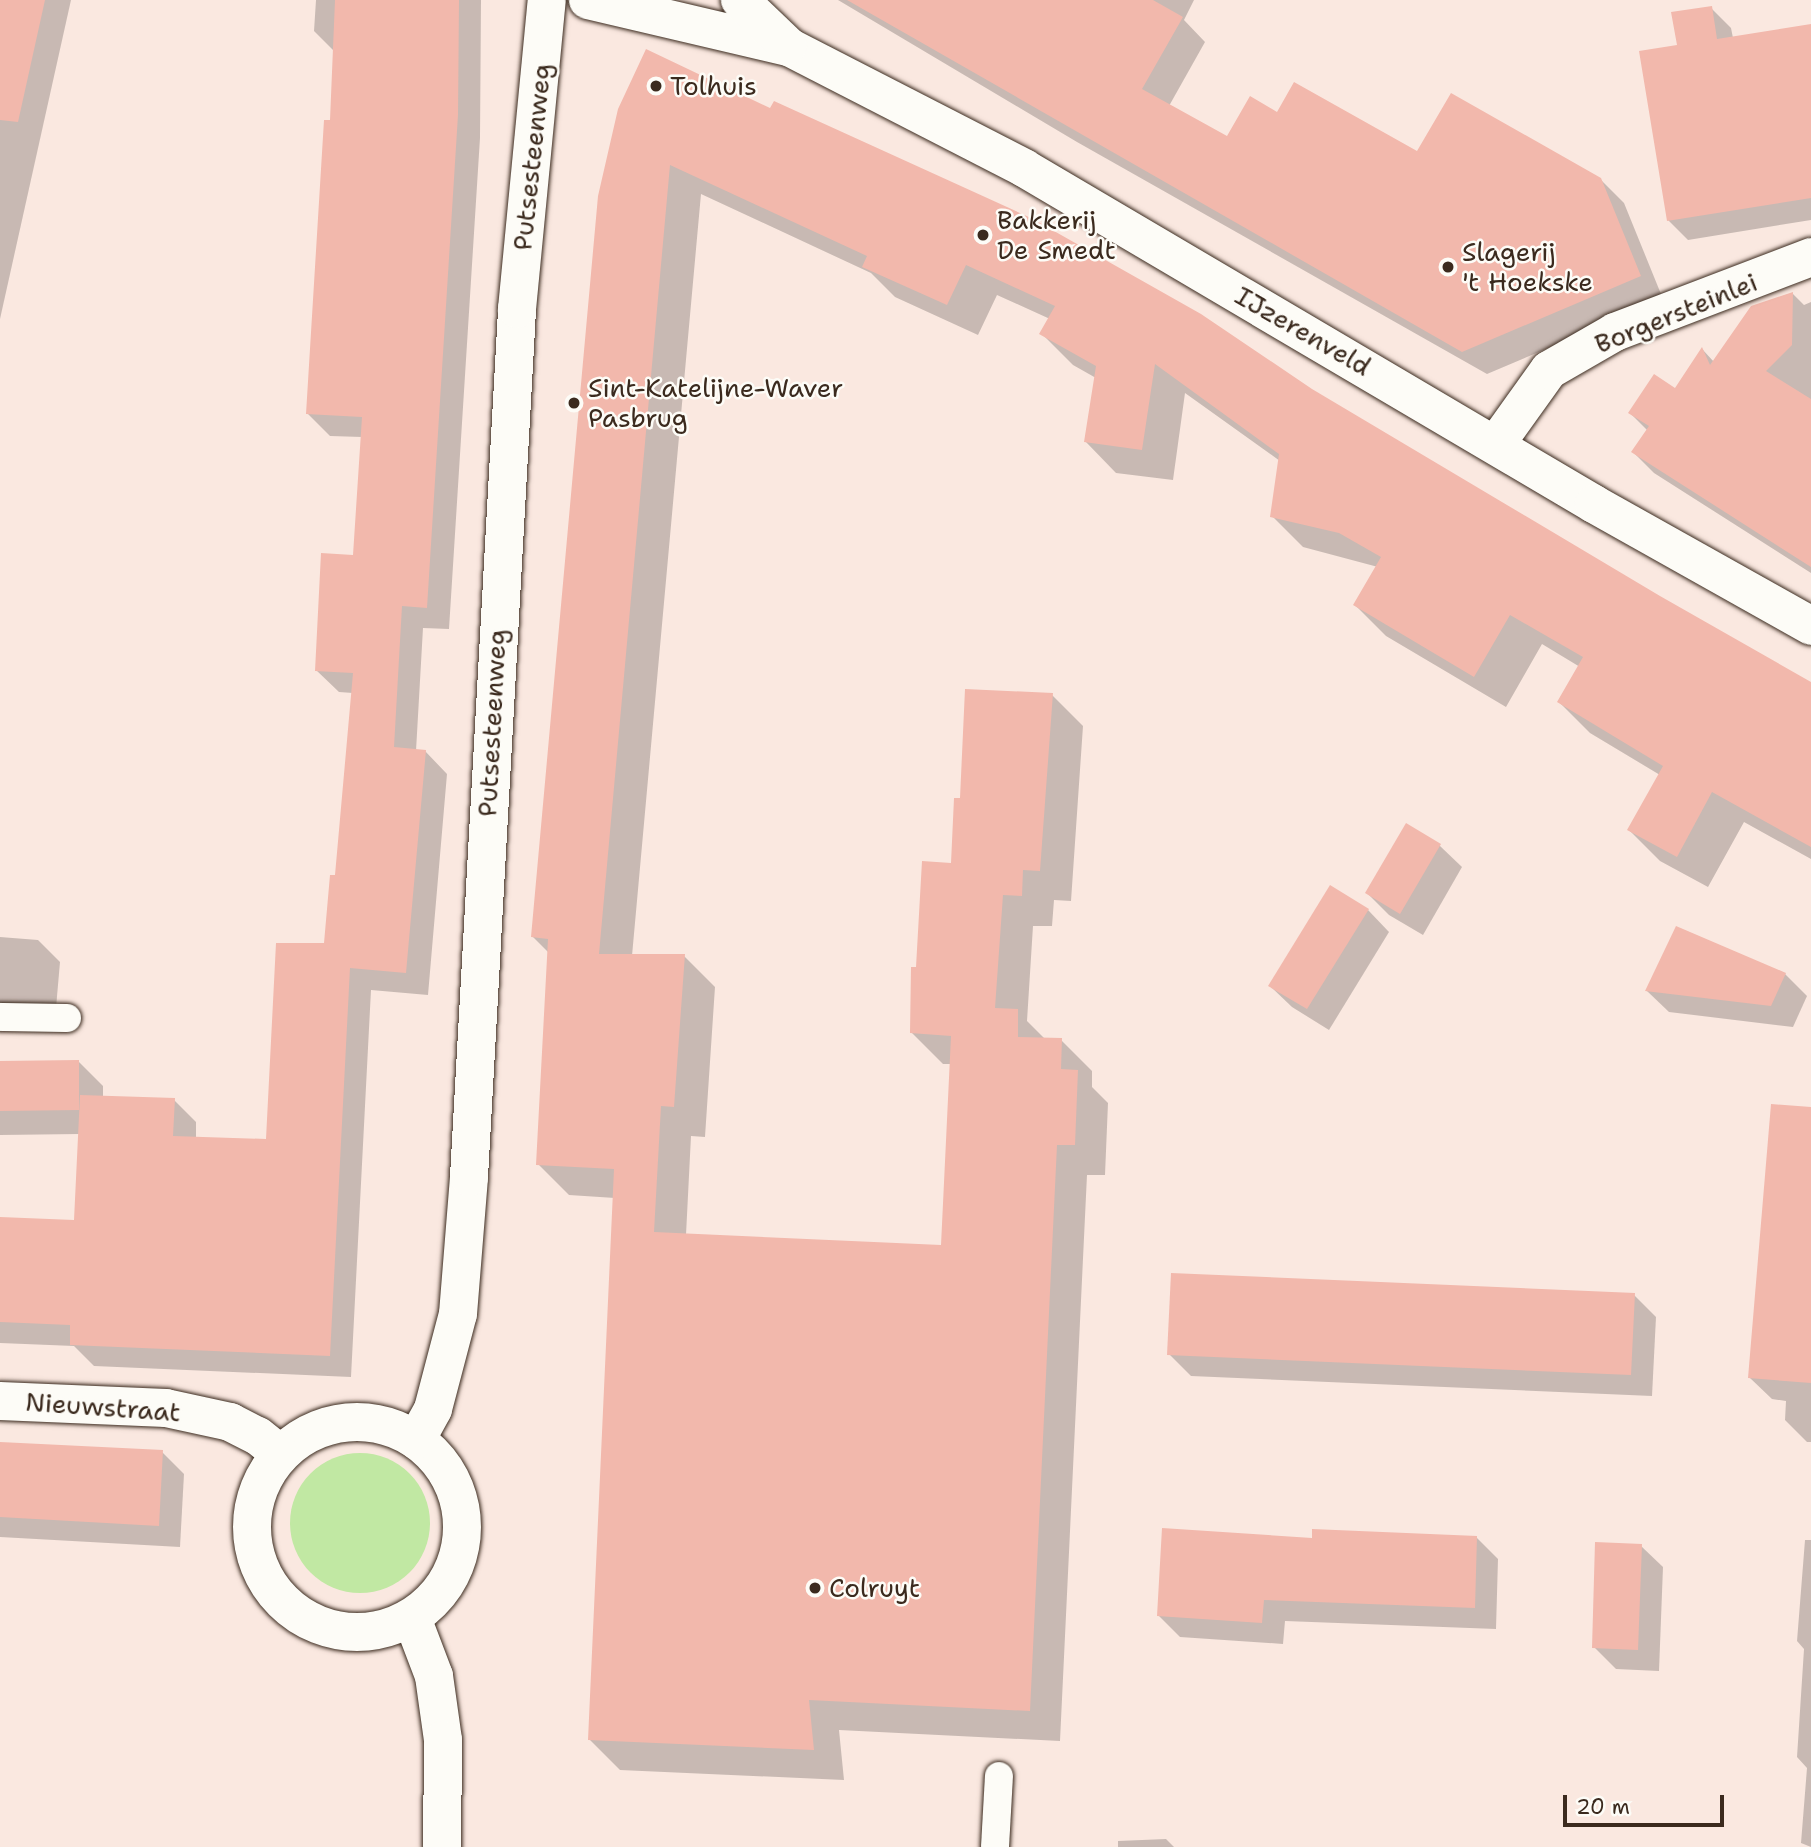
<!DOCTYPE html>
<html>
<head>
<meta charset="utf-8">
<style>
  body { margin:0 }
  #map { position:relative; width:1811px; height:1847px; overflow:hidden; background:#fae8e0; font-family:"Shantell Sans",sans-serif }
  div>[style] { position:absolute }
  .green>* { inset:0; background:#c1e8a3 }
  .round { border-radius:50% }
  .shadow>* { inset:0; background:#0003 }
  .building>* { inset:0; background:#f2b8ac }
  .roads { filter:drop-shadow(0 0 2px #3b2a1e) drop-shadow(0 0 2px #3b2a1e) }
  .service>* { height:28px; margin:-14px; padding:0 14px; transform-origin:14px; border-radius:14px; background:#fdfcf7 }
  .tertiary>* { height:38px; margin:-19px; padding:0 19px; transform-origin:19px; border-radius:19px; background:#fdfcf7 }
  .secondary>* { height:38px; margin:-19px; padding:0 19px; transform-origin:19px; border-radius:19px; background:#fdfcf7 }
  .secondary>.ring { margin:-19px; padding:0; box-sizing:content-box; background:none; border:38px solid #fdfcf7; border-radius:50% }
  .primary>* { height:38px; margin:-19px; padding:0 19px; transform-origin:19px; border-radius:19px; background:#fdfcf7 }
  .dots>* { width:19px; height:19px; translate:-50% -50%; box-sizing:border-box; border:4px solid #fdfcf7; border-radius:50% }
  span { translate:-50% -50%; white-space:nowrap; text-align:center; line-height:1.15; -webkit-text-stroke:5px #fdfcf7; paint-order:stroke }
  .poi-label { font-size:26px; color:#3b2a1e }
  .left { translate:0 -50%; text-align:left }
  .street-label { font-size:26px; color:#3b2a1e }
  .scale { position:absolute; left:1563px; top:1795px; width:161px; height:32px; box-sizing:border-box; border:4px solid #3b2a1e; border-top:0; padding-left:9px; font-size:21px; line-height:24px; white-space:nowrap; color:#3b2a1e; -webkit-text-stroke:5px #fdfcf7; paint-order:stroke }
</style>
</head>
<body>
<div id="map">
  <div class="green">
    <div class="round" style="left:290px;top:1453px;width:140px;height:140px"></div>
  </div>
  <div class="shadow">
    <div style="clip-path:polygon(0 0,71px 0,0 319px)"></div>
    <div style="clip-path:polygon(316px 0,481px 0,480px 138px,449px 629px,423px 628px,416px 751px,425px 751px,447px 774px,428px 995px,371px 990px,351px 1377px,94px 1366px,74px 1346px,0 1343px,0 1218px,76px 1222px,80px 1134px,0 1135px,0 1063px,78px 1061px,103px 1086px,103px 1097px,174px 1100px,196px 1122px,196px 1139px,267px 1141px,326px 945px,337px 877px,353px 693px,339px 692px,316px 670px,354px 556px,362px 437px,330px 436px,307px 413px,332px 122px,335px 52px,314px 31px)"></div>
    <div style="clip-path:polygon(838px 0,1194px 0,1184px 20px,1205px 42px,1169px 106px,1227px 138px,1278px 114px,1417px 154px,1600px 179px,1624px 203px,1663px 299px,1487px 374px,1077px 142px)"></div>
    <div style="clip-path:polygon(1711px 8px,1731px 28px,1733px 38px,1811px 26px,1811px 220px,1688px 240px,1668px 220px,1679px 47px)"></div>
    <div style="clip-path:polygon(620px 109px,1311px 391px,1659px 598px,1811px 684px,1811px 859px,1744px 822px,1708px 887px,1660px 861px,1629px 830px,1660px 775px,1590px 733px,1559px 702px,1580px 667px,1542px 644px,1506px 707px,1386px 636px,1355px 605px,1378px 567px,1303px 547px,1272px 516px,1280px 461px,1185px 393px,1173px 480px,1116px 473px,1085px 441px,1096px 378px,1073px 365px,1042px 334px,1050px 319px,997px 295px,978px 335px,895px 297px,871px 273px,701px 194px,632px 956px,684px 956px,715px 987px,705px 1137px,691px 1136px,686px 1235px,943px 1247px,952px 1064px,943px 1064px,912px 1033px,917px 969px,953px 865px,962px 800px,1052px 695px,1083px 726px,1071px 901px,1054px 900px,1052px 926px,1033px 926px,1027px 1021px,1046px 1040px,1061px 1040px,1092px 1071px,1092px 1087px,1108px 1103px,1105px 1175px,1087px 1175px,1060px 1741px,839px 1730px,844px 1780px,620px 1770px,589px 1739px,615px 1198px,569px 1195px,538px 1164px,549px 953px,533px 937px)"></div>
    <div style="clip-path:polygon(1793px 294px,1804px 305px,1811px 302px,1811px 573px,1654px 473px,1633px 452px,1648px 431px,1630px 413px,1675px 390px,1703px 350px,1714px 362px)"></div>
    <div style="clip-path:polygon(1407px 826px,1440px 846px,1462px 867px,1423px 935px,1389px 915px,1367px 893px)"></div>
    <div style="clip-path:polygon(1368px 910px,1389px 932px,1329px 1030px,1292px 1007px,1270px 986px)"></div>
    <div style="clip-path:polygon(0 937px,38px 940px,60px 962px,56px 1008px,0 1003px)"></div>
    <div style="clip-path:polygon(1785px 974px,1807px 996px,1793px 1027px,1669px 1012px,1647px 991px)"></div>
    <div style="clip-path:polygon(1811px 1109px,1811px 1442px,1807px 1442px,1785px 1420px,1786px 1401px,1772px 1399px,1750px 1378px)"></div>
    <div style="clip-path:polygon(1634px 1295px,1656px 1317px,1652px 1396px,1191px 1376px,1169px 1354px)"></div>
    <div style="clip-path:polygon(0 1443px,162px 1452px,184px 1474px,180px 1547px,0 1537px)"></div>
    <div style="clip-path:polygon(1476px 1537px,1498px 1559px,1496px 1629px,1285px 1621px,1283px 1644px,1180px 1637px,1158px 1615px,1314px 1539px)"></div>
    <div style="clip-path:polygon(1805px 1540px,1811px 1540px,1811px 1847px,1801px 1843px,1807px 1768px,1797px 1757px,1804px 1649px,1797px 1641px)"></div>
    <div style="clip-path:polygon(1641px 1546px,1663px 1567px,1659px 1671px,1616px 1669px,1594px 1647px)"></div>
    <div style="clip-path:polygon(1166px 1839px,1174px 1847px,1118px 1847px,1118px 1841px)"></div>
  </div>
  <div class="building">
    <div style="clip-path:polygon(0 0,45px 0,18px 122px,0 120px)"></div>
    <div style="clip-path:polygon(335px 0,459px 0,458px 115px,427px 608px,402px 606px,394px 747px,426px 750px,406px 973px,350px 968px,330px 1356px,70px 1345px,70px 1325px,0 1322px,0 1217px,74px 1220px,80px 1095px,175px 1098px,173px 1136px,266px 1139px,276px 943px,324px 943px,330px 875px,335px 875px,353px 673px,315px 671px,321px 553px,353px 555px,362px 417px,306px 414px,324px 120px,330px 120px)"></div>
    <div style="clip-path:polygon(847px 0,1153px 0,1183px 17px,1142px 89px,1227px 136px,1250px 96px,1277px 112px,1294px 82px,1417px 151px,1451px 93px,1601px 178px,1641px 276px,1462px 352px)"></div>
    <div style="clip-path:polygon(1712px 6px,1717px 39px,1811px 24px,1811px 198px,1667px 221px,1639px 51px,1677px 45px,1671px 12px)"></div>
    <div style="clip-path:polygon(646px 49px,770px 108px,774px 101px,1031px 218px,1201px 314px,1312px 389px,1660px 596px,1811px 682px,1811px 847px,1712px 792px,1677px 857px,1627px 830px,1663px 766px,1557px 702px,1583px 657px,1510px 615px,1474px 677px,1353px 605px,1381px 557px,1339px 533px,1270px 517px,1279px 454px,1155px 364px,1142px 450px,1084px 442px,1096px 366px,1039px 334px,1055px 306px,966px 265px,947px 305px,862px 267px,867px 256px,670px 165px,599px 954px,685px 954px,674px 1107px,661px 1106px,654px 1232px,941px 1245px,951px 1036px,910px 1033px,911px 967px,916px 967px,922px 861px,951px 863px,954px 798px,960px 798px,965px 689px,1053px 693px,1040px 871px,1023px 870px,1022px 896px,1003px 895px,995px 1008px,1018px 1009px,1018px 1037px,1062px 1038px,1061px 1069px,1078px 1070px,1075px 1145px,1057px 1145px,1030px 1711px,809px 1700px,814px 1750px,588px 1740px,614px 1169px,536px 1165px,548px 939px,531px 937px,598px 196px,618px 109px)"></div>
    <div style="clip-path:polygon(1793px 292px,1792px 345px,1766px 371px,1811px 399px,1811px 567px,1631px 452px,1649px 426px,1628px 413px,1654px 374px,1675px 388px,1702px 347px,1710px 365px,1751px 306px)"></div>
    <div style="clip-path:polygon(1406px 823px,1441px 844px,1400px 914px,1365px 893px)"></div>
    <div style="clip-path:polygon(1330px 885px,1369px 909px,1307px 1009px,1268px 986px)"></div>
    <div style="clip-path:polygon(1676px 926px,1786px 973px,1771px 1006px,1645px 991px)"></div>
    <div style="clip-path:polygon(79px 1060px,79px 1110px,0 1111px,0 1061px)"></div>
    <div style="clip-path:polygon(1771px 1104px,1811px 1107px,1811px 1383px,1748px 1378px)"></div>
    <div style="clip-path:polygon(1171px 1273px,1635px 1293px,1631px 1375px,1167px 1355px)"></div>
    <div style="clip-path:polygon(0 1442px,163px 1450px,159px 1526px,0 1517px)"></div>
    <div style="clip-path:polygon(1162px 1528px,1312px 1538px,1312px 1529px,1477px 1536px,1475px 1608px,1264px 1600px,1262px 1623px,1157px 1616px)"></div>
    <div style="clip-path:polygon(1595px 1542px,1642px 1544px,1638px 1650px,1592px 1648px)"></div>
  </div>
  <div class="roads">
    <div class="service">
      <div style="left:0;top:1017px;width:67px;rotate:0.9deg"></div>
      <div style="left:995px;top:1847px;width:71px;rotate:-86.8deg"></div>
    </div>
    <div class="tertiary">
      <div style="left:588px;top:0;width:206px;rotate:13.2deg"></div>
      <div style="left:789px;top:47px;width:264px;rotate:27.2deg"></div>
      <div style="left:1024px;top:168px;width:662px;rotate:30.52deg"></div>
      <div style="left:1594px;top:504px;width:249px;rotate:29.3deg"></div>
      <div style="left:740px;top:0;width:66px;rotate:43.8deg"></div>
      <div style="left:1496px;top:444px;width:91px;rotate:-54.4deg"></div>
      <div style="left:1549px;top:370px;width:76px;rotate:-29.9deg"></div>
      <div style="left:1615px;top:332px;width:210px;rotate:-20.9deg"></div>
    </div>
    <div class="secondary">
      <div class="ring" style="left:252px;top:1422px;width:172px;height:172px"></div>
      <div style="left:416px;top:1440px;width:35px;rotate:-61deg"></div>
      <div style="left:433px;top:1409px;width:98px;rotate:-75.3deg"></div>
      <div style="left:458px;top:1314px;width:137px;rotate:-85.4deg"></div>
      <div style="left:469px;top:1177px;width:869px;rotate:-86.83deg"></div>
      <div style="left:517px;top:309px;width:310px;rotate:-84.5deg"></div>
      <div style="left:412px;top:1618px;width:62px;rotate:69.2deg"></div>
      <div style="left:434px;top:1676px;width:65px;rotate:82deg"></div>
      <div style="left:443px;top:1740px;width:107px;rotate:90.5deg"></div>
    </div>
    <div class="primary">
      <div style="left:0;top:1401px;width:166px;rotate:2.4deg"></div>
      <div style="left:166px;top:1408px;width:66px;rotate:12.3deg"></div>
      <div style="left:230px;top:1422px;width:31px;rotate:27deg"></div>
      <div style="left:258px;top:1436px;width:28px;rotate:39deg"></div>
    </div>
  </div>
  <div class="dots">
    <div style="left:656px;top:86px;background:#3b2a1e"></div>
    <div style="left:983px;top:235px;background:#3b2a1e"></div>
    <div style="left:1448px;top:267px;background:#3b2a1e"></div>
    <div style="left:574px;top:403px;background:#3b2a1e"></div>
    <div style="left:815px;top:1588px;background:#3b2a1e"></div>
  </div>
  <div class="poi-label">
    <span class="left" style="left:670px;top:86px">Tolhuis</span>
    <span class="left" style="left:997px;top:235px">Bakkerij<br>De Smedt</span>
    <span class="left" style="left:1462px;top:267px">Slagerij<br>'t Hoekske</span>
    <span class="left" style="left:588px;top:403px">Sint-Katelijne-Waver<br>Pasbrug</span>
    <span class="left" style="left:829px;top:1588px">Colruyt</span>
  </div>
  <div class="street-label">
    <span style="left:532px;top:157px;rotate:-84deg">Putsesteenweg</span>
    <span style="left:1676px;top:313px;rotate:-22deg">Borgersteinlei</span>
    <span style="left:1303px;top:331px;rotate:30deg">IJzerenveld</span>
    <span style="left:492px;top:723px;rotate:-87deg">Putsesteenweg</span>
    <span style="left:103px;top:1407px;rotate:4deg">Nieuwstraat</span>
  </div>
  <div class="scale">20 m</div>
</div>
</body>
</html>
